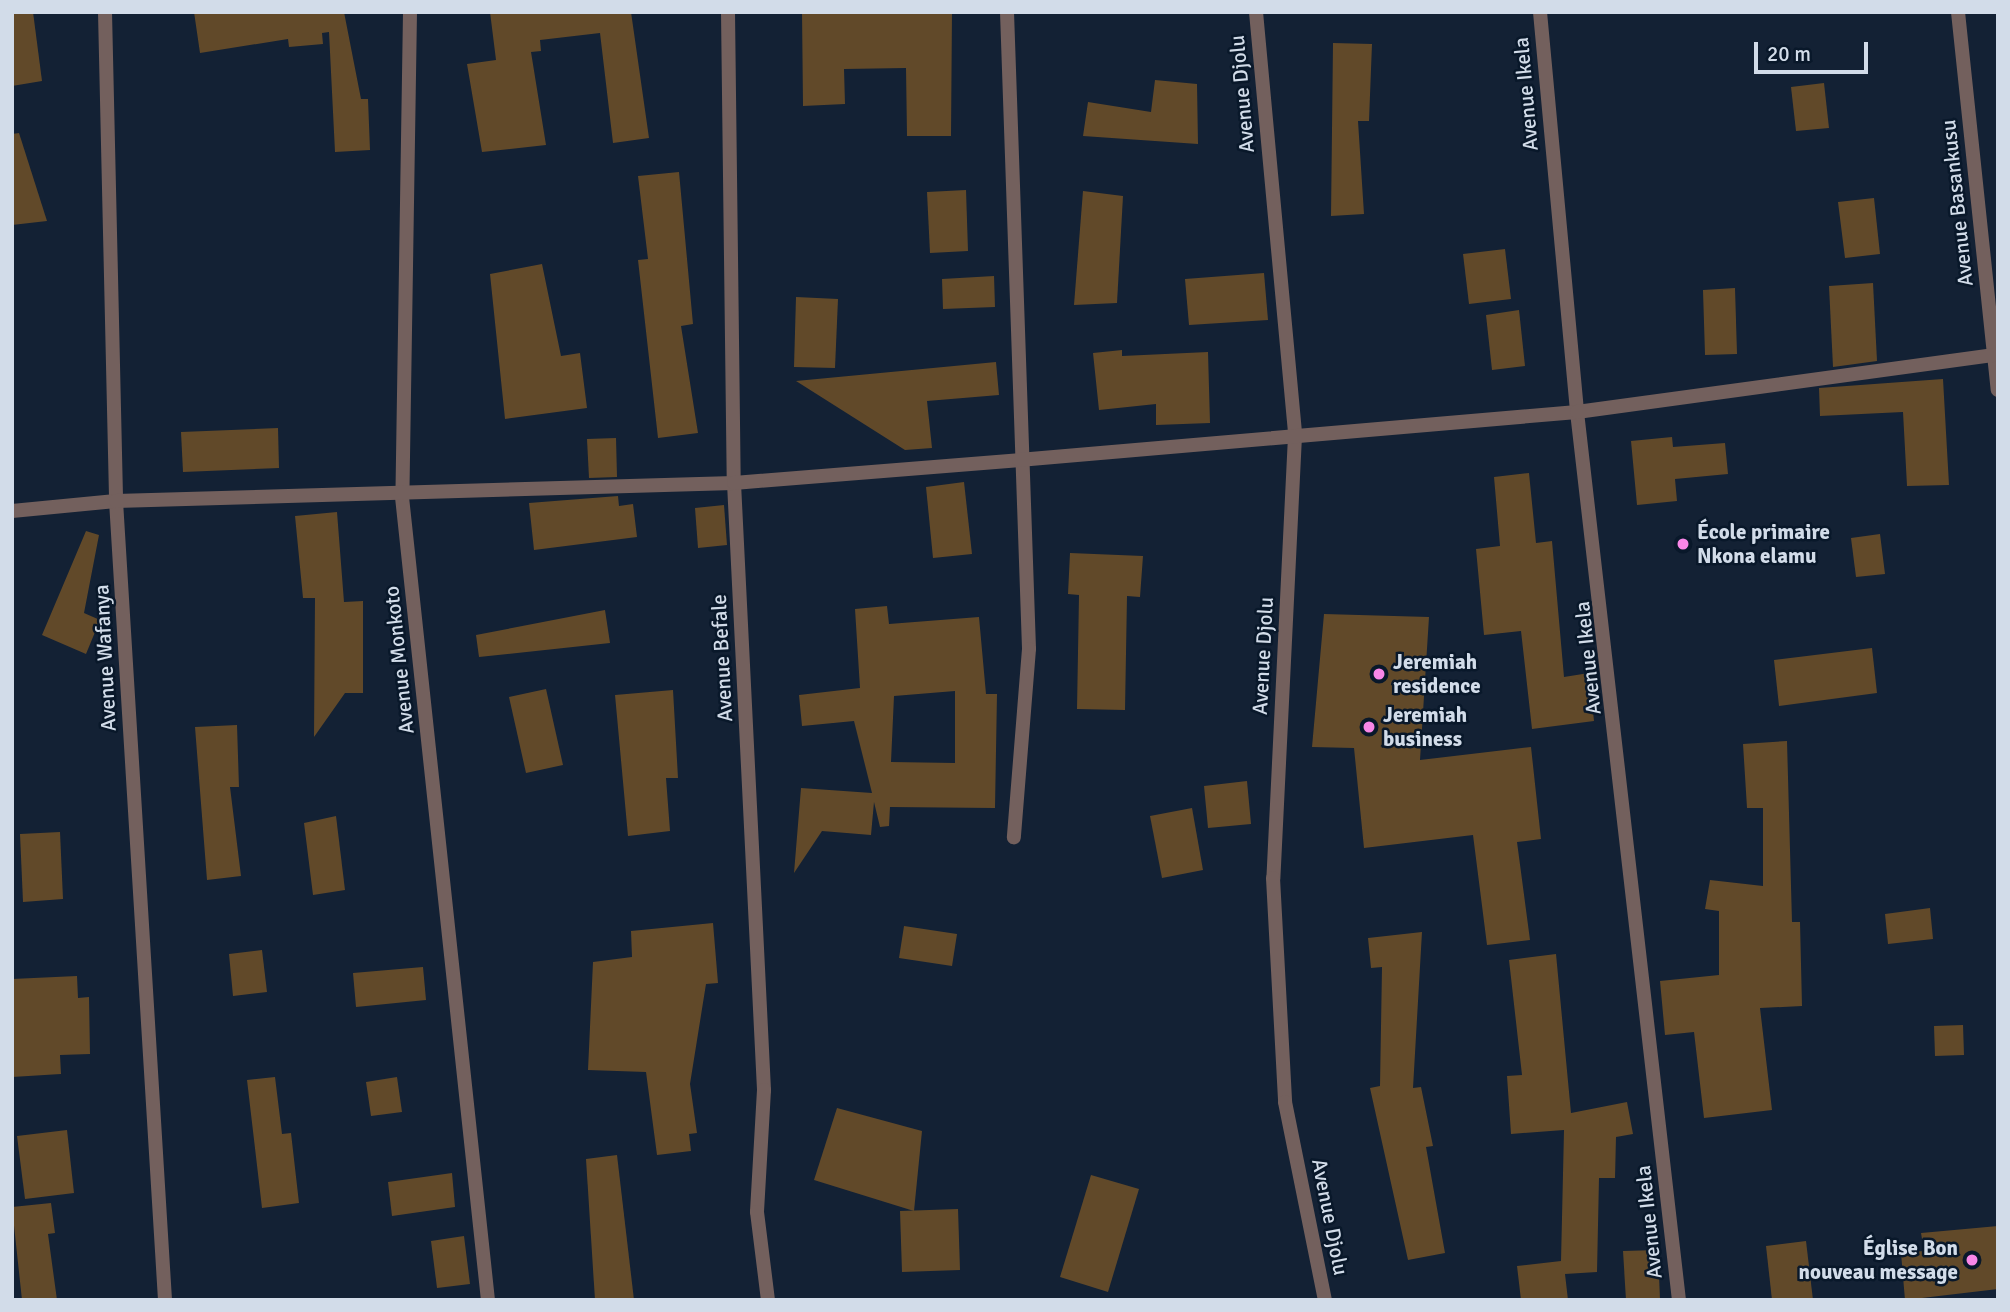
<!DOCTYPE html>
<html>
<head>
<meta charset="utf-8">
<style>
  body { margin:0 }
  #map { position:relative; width:2010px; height:1312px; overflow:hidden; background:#132134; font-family:Signika,sans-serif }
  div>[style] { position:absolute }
  .building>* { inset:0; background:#614929 }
  .minor>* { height:14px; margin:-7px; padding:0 7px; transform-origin:7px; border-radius:7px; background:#73605d }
  .dots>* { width:19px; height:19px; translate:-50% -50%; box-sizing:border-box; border:4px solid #09182a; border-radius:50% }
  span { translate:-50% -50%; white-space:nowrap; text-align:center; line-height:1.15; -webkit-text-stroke:5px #09182a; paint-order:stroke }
  .street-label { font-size:21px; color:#d2dce9 }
  .poi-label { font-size:21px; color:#d2dce9; font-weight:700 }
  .left { translate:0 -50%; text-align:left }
  .right { translate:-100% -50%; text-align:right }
  .frame { position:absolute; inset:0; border:14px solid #d2dce9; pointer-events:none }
  .scale { position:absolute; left:1754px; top:42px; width:114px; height:32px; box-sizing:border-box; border:4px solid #d2dce9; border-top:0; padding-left:9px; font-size:21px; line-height:24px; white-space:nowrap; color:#d2dce9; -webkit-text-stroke:5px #09182a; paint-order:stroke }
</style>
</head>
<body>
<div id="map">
  <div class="building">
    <div style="clip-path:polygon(12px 12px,33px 12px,42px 81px,12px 86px)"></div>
    <div style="clip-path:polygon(194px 12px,344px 12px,361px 99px,368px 99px,370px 150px,335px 152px,329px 32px,322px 33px,323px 44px,289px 47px,288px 39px,200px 53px)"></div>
    <div style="clip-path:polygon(490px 12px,631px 12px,649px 138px,613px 143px,600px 33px,540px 40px,541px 51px,531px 52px,546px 145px,482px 152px,467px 64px,496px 60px)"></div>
    <div style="clip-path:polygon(802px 12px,952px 12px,951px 136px,907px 136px,906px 68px,844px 69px,845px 104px,803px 106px)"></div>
    <div style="clip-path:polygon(1333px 43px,1372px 44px,1369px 121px,1358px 121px,1364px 214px,1331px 216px)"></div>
    <div style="clip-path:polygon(1155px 80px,1197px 84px,1198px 144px,1083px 136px,1088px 102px,1151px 112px)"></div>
    <div style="clip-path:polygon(1824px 83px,1829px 128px,1796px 131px,1791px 87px)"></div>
    <div style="clip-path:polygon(19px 133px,47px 221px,12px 225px,12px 134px)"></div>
    <div style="clip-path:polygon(679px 172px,693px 324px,681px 326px,698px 433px,658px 438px,638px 260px,648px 259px,638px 176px)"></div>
    <div style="clip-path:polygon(966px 190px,968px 251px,930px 253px,927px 192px)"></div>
    <div style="clip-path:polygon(1083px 191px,1123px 196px,1117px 303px,1074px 305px)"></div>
    <div style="clip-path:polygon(1874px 198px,1880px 254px,1845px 258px,1838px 202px)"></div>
    <div style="clip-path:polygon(1505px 249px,1511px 299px,1469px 304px,1463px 254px)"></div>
    <div style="clip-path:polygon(542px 264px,561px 356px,580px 353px,587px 408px,505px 419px,490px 274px)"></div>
    <div style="clip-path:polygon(1264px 273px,1268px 320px,1189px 325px,1185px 279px)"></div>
    <div style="clip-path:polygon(994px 276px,995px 307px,943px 309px,942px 279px)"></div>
    <div style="clip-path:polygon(1873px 283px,1877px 361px,1833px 367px,1829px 286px)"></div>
    <div style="clip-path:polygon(1735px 288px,1737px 354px,1705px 355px,1703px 290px)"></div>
    <div style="clip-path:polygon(796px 297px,838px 299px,835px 368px,794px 367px)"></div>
    <div style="clip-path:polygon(1519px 310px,1525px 366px,1492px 370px,1486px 315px)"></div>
    <div style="clip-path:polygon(1122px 350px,1122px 356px,1208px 352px,1210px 423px,1156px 425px,1156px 404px,1099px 410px,1093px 353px)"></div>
    <div style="clip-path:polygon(996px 362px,999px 395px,927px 401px,932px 448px,905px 450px,796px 381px)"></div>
    <div style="clip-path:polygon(1943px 379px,1949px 485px,1907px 486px,1903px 412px,1820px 416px,1819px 388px)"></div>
    <div style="clip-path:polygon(278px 428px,279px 468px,183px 472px,181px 432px)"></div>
    <div style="clip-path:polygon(1672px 437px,1673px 447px,1725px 443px,1728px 474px,1675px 479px,1677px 501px,1637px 505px,1631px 441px)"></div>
    <div style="clip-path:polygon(616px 438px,617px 477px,589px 478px,587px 439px)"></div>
    <div style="clip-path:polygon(1529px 473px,1536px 543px,1552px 541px,1564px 677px,1589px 673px,1594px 721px,1532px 729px,1521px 631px,1484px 635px,1476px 549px,1500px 546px,1494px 477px)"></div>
    <div style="clip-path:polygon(964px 482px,972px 554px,933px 558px,926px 487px)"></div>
    <div style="clip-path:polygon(618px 496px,619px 506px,633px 504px,637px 537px,534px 550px,529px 503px)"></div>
    <div style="clip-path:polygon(724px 505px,727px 545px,698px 548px,695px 508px)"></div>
    <div style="clip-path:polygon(337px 512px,344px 602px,363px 601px,363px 693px,345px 693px,314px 737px,315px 598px,303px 598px,295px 516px)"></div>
    <div style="clip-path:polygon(86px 531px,99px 535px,84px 613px,100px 620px,86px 654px,42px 635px)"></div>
    <div style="clip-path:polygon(1880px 534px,1885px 574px,1856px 577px,1851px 538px)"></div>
    <div style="clip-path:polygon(1070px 553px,1143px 556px,1140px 597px,1127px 596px,1125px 710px,1077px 709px,1079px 595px,1068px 594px)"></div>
    <div style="clip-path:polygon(evenodd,887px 606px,889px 624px,979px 617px,986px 694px,997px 694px,995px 808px,890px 807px,889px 826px,880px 827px,874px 802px,871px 835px,822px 831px,794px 873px,801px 788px,872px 793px,854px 721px,802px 726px,799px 695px,860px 688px,855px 609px,887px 606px,955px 691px,955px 763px,891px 762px,894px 696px,955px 691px)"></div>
    <div style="clip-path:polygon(605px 610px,610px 643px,479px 657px,476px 635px)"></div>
    <div style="clip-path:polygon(1324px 614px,1429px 617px,1420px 760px,1531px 747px,1541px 839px,1517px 842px,1530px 940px,1487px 945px,1473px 835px,1364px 848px,1354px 748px,1312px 747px)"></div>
    <div style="clip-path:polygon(1872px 648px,1877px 693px,1779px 706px,1774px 660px)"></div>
    <div style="clip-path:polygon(546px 689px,563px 765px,526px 773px,509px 697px)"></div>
    <div style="clip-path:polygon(673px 690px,678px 778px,666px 778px,670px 831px,628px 836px,615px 695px)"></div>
    <div style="clip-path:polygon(237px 725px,239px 787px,230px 787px,241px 876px,207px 880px,195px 727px)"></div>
    <div style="clip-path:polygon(1787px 741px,1792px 922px,1800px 922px,1802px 1006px,1760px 1008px,1772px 1110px,1704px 1118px,1694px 1032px,1665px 1035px,1660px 981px,1719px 975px,1719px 911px,1705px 909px,1710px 880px,1763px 886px,1763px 808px,1747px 808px,1743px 744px)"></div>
    <div style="clip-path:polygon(1247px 781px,1251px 824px,1208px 828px,1204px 786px)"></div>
    <div style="clip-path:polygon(1192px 808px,1203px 870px,1162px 878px,1150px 816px)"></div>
    <div style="clip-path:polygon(336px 816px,345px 890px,313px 895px,304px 823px)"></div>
    <div style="clip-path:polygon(60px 832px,63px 899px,23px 902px,20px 834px)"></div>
    <div style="clip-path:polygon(1930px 908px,1933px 939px,1888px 944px,1885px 914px)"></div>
    <div style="clip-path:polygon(713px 923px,718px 983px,706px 984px,690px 1084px,697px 1133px,689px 1134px,691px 1151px,657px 1155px,646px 1072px,588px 1070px,593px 962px,632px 957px,631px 931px)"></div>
    <div style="clip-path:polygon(904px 926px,957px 934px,952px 966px,899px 958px)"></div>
    <div style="clip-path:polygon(1422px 932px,1413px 1088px,1421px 1087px,1433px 1146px,1426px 1147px,1445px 1253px,1408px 1260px,1370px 1088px,1380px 1086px,1382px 967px,1371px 968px,1368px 938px)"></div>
    <div style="clip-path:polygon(262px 950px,267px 992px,233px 996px,229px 954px)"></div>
    <div style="clip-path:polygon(1556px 954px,1571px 1113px,1627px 1102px,1633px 1134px,1616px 1137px,1615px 1178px,1599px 1178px,1597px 1272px,1565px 1274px,1568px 1300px,1521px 1300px,1517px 1266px,1561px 1261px,1564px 1130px,1511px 1134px,1507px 1076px,1522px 1075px,1509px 960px)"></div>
    <div style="clip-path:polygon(423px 967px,426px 1000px,356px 1007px,353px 973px)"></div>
    <div style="clip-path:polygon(77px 976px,78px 998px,89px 997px,90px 1054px,60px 1055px,61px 1074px,12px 1077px,12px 979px)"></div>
    <div style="clip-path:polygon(1963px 1025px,1964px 1055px,1935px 1056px,1934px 1026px)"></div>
    <div style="clip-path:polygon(275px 1077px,282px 1134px,291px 1133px,299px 1203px,262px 1208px,247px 1080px)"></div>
    <div style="clip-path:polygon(397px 1077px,402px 1112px,371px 1116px,366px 1082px)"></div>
    <div style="clip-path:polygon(837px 1108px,922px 1131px,914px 1211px,814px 1180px)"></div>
    <div style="clip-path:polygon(67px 1130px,74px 1193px,25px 1199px,17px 1136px)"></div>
    <div style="clip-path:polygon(617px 1155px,634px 1300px,595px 1300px,586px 1159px)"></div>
    <div style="clip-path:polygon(452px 1173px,455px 1207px,392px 1216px,388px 1182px)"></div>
    <div style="clip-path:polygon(1091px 1175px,1139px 1189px,1108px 1292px,1060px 1277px)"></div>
    <div style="clip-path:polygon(51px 1203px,55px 1233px,48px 1234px,57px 1300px,22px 1300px,12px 1207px)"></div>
    <div style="clip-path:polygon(958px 1209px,960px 1270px,902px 1272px,900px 1211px)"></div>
    <div style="clip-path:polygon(1998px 1226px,1998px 1289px,1905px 1300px,1901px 1253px,1924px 1251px,1921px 1233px)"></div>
    <div style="clip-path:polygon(464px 1236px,470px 1284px,437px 1288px,431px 1241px)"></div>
    <div style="clip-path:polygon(1806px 1241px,1813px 1300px,1772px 1300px,1766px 1246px)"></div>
    <div style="clip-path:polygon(1658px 1250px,1660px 1300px,1626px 1300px,1623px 1251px)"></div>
  </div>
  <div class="minor">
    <div style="left:105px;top:12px;width:489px;rotate:88.7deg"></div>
    <div style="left:116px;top:501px;width:801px;rotate:86.49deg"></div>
    <div style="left:410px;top:12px;width:485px;rotate:90.9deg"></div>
    <div style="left:402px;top:497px;width:808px;rotate:83.89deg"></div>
    <div style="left:728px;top:12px;width:471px;rotate:89.3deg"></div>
    <div style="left:734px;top:483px;width:608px;rotate:87.17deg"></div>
    <div style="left:764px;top:1090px;width:122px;rotate:93.3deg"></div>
    <div style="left:757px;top:1212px;width:89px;rotate:82.9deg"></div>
    <div style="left:1007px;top:12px;width:637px;rotate:88.02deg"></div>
    <div style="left:1029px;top:649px;width:189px;rotate:94.6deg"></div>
    <div style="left:1256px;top:12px;width:426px;rotate:84.7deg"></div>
    <div style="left:1295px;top:436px;width:443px;rotate:92.8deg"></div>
    <div style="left:1273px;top:878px;width:224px;rotate:86.9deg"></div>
    <div style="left:1285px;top:1102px;width:202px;rotate:78.6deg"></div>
    <div style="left:1540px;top:12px;width:402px;rotate:84.7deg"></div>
    <div style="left:1577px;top:412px;width:894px;rotate:83.45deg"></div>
    <div style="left:1958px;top:12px;width:380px;rotate:84deg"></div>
    <div style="left:12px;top:511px;width:104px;rotate:-5.5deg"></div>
    <div style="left:116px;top:501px;width:618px;rotate:-1.67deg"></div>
    <div style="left:734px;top:483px;width:286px;rotate:-4.6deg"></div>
    <div style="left:1019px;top:460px;width:560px;rotate:-4.92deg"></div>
    <div style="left:1577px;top:412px;width:425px;rotate:-7.8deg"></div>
  </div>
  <div class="dots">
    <div style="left:1683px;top:544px;background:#f987e8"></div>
    <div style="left:1379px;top:674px;background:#f987e8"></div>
    <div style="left:1369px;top:727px;background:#f987e8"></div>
    <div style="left:1972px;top:1260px;background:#f987e8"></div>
  </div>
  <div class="street-label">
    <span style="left:1242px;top:94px;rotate:-95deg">Avenue Djolu</span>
    <span style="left:1526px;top:94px;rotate:-95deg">Avenue Ikela</span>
    <span style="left:1957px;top:203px;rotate:-96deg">Avenue Basankusu</span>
    <span style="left:1263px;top:656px;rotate:-87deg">Avenue Djolu</span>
    <span style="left:105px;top:658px;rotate:-93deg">Avenue Wafanya</span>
    <span style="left:722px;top:658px;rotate:-93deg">Avenue Befale</span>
    <span style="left:1588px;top:658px;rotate:-96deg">Avenue Ikela</span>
    <span style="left:399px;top:660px;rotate:-96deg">Avenue Monkoto</span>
    <span style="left:1330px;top:1217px;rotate:79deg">Avenue Djolu</span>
    <span style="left:1649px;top:1222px;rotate:-96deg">Avenue Ikela</span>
  </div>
  <div class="poi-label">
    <span class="left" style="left:1697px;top:544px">École primaire<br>Nkona elamu</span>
    <span class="left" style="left:1393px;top:674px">Jeremiah<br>residence</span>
    <span class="left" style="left:1383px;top:727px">Jeremiah<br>business</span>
    <span class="right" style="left:1958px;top:1260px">Église Bon<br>nouveau message</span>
  </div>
  <div class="frame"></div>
  <div class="scale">20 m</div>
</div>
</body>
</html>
